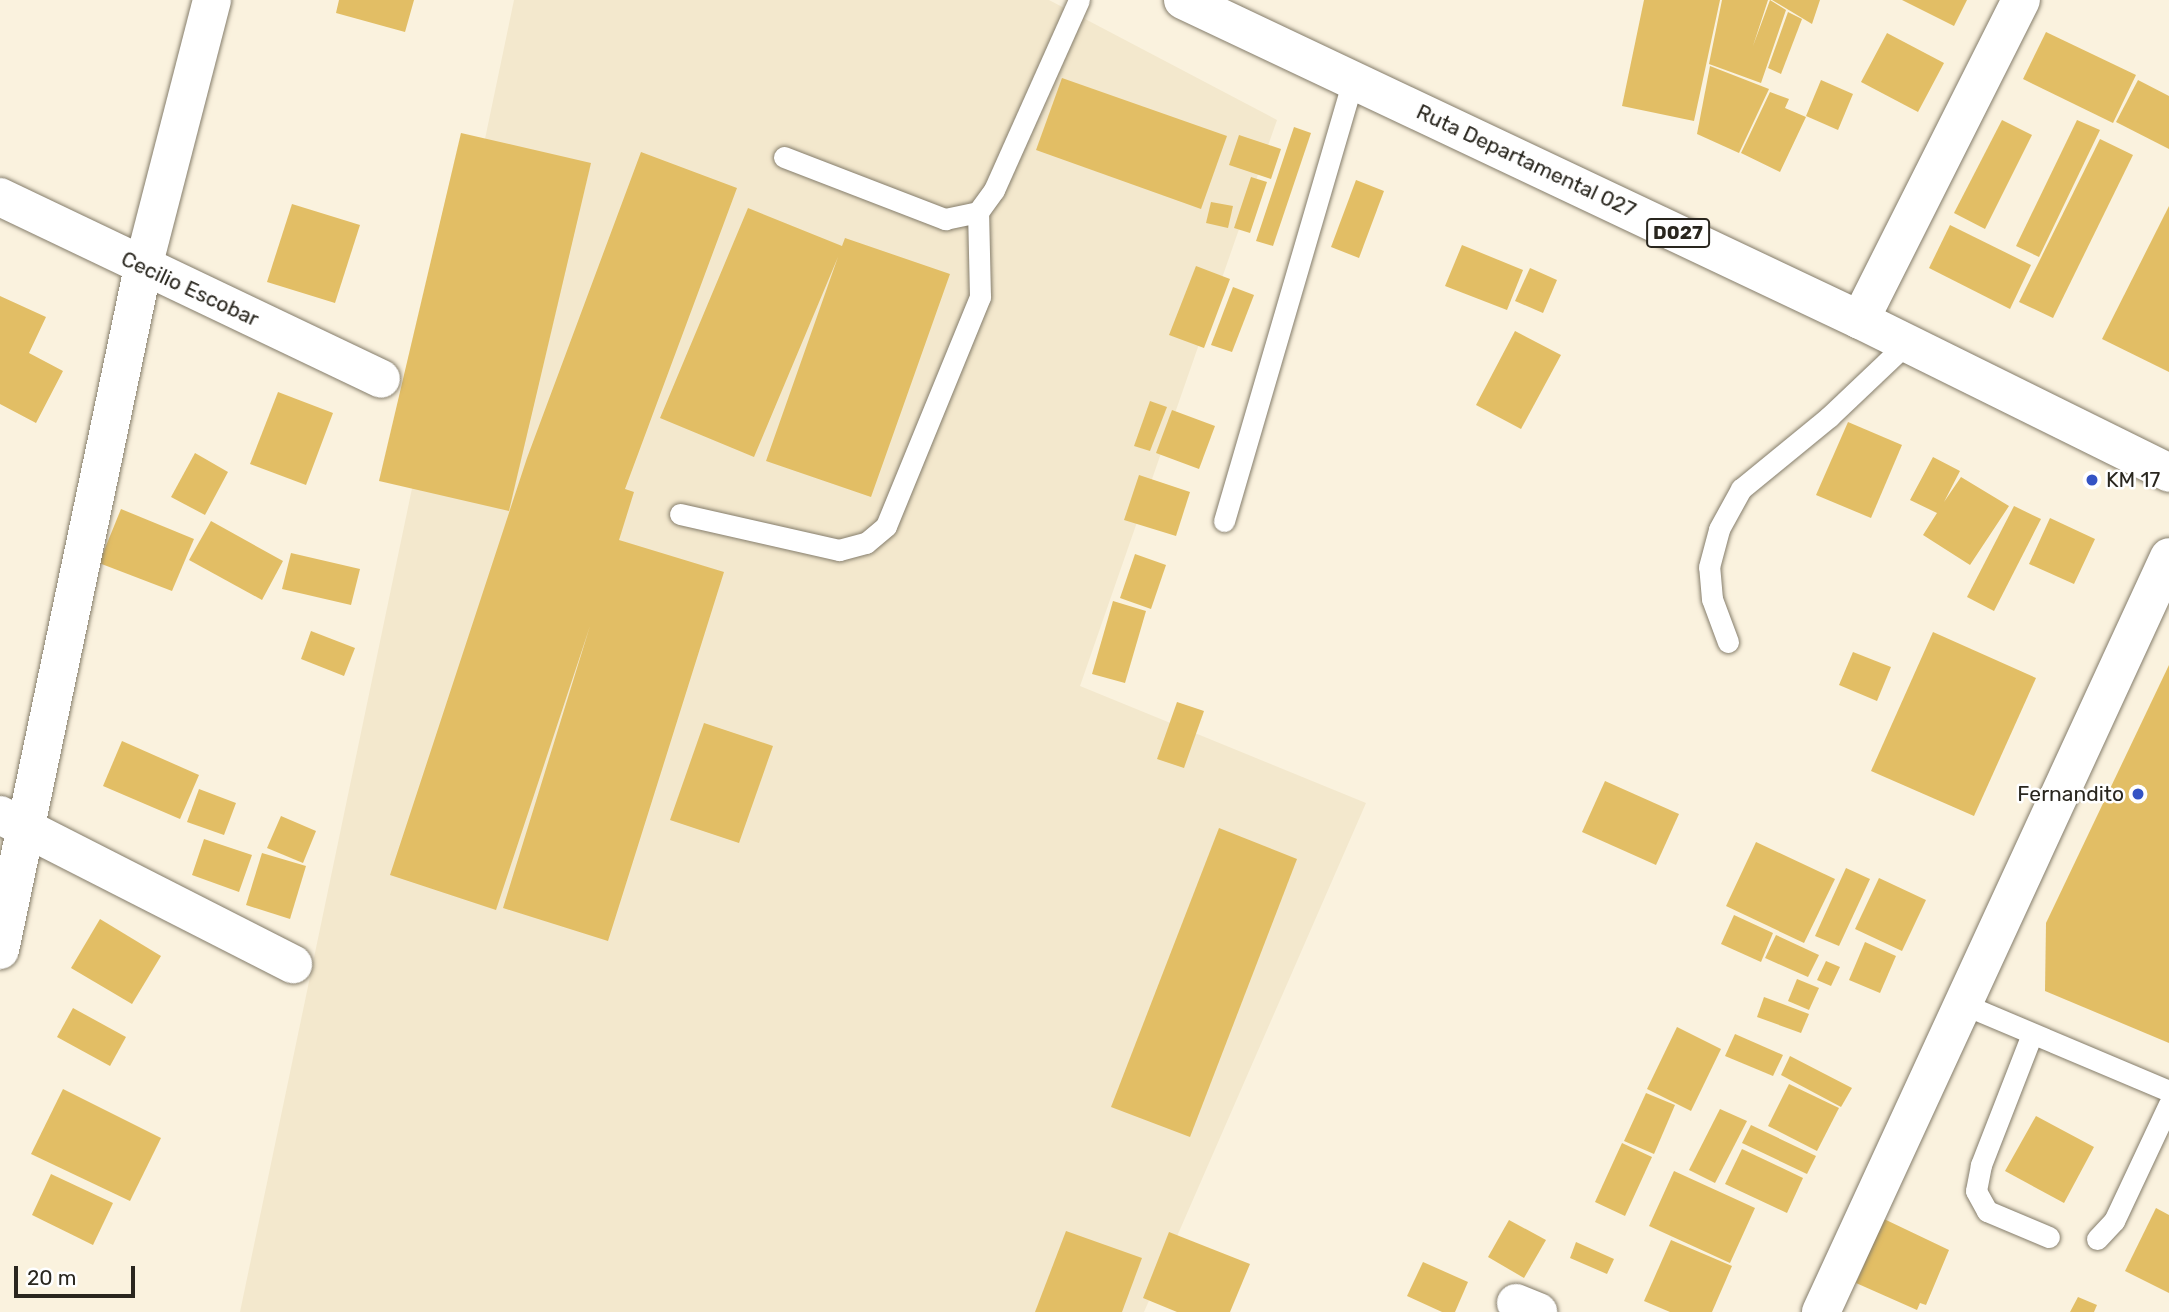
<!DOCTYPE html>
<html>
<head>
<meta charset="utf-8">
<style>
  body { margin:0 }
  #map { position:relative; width:2169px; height:1312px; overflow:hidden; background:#faf2de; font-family:Rubik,sans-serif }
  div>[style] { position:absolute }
  .built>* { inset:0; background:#f3e8cd }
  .building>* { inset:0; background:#e2be65 }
  .roads { filter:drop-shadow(0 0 2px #857d6b) drop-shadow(0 0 2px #857d6b) }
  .service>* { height:21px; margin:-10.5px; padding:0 10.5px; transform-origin:10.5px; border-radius:10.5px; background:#fff }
  .minor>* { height:38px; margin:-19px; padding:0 19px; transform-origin:19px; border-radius:19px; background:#fff }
  .tertiary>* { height:38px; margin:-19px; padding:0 19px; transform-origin:19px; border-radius:19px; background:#fff }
  .primary>* { height:38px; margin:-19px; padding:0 19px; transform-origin:19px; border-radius:19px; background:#fff }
  .dots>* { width:19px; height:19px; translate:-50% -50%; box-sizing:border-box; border:4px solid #fff; border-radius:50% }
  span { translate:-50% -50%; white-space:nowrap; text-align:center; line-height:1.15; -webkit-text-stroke:5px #fff; paint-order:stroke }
  .shield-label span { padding:2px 5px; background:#fff; border:2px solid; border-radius:5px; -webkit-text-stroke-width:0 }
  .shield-label { font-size:19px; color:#29261e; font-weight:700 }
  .street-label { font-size:21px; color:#29261e }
  .poi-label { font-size:21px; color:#29261e }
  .left { translate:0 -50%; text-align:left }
  .right { translate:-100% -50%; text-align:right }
  .scale { position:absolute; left:14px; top:1266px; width:121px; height:32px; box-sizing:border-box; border:4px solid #29261e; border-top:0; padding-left:9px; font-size:21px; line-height:24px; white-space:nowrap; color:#29261e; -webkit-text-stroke:5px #fff; paint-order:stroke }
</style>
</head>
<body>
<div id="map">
  <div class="built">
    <div style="clip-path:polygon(514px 0,1049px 0,1277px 120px,1080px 686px,1366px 803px,1144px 1312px,240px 1312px)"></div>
  </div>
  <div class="building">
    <div style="clip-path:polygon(339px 0,414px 0,405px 32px,336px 13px)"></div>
    <div style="clip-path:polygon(1644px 0,1720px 0,1694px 121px,1622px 106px)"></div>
    <div style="clip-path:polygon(1722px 0,1768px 0,1753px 46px,1770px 0,1786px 10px,1761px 83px,1709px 64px)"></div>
    <div style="clip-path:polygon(1772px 0,1820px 0,1812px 24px)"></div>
    <div style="clip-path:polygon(1902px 0,1967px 0,1954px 26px)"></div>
    <div style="clip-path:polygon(1788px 12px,1802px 19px,1781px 74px,1768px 68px)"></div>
    <div style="clip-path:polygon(2046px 32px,2136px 75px,2113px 123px,2023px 79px)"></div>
    <div style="clip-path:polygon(1887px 33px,1944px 63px,1918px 112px,1861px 82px)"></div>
    <div style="clip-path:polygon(1710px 66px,1769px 89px,1739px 153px,1697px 134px)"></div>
    <div style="clip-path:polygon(1062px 78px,1227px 136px,1201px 209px,1036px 150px)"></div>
    <div style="clip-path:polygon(1821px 80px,1853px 94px,1838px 130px,1806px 116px)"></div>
    <div style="clip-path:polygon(2138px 80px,2169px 96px,2169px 149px,2116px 122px)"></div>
    <div style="clip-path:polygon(1770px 92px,1789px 99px,1785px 108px,1806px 117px,1780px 172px,1741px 153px)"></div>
    <div style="clip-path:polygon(2002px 120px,2032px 135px,1985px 229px,1954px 213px)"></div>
    <div style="clip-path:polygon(2077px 120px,2100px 130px,2039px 257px,2016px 246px)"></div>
    <div style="clip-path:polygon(1294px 127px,1311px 133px,1273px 246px,1256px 241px)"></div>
    <div style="clip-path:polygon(461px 133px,591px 163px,509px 511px,379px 481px)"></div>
    <div style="clip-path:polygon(1239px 135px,1281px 149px,1271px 179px,1229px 165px)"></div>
    <div style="clip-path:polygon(2100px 139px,2133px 155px,2053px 318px,2019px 302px)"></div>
    <div style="clip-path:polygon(641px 152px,737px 188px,625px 489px,634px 492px,619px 540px,724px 572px,608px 941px,503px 908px,590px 626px,496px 910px,390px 875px,527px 458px)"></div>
    <div style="clip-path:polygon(1251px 177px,1267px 182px,1250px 233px,1234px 228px)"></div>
    <div style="clip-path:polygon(1356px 180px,1384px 191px,1359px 258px,1331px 247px)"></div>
    <div style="clip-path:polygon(1211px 202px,1233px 206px,1228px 228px,1206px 223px)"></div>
    <div style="clip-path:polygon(292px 204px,360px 225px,335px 303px,267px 282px)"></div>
    <div style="clip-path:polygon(2169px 206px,2169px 372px,2102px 339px)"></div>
    <div style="clip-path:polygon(748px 208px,842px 246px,845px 238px,950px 274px,871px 497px,766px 461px,838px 257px,754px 457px,660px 418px)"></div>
    <div style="clip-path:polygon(1950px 225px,2031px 265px,2010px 309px,1929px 268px)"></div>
    <div style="clip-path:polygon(1462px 245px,1523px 270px,1507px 310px,1445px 286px)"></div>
    <div style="clip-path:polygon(1196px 266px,1230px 279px,1204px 348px,1169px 335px)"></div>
    <div style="clip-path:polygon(1530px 268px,1557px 280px,1543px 313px,1515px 301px)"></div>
    <div style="clip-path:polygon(1233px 287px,1254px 295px,1232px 352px,1211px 345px)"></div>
    <div style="clip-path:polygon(0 296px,46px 317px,29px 353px,63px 371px,36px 423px,0 404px)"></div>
    <div style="clip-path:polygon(1515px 331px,1561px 355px,1521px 429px,1476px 405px)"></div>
    <div style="clip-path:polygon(278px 392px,333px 413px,306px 485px,250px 464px)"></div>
    <div style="clip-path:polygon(1150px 401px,1167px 407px,1150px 451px,1134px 446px)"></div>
    <div style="clip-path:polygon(1172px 410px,1215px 426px,1199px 469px,1156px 453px)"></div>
    <div style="clip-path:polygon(1848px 422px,1902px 445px,1871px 518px,1816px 495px)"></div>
    <div style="clip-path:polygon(195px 453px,228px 472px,205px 515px,171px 497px)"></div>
    <div style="clip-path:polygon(1933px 457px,1960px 471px,1944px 502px,1961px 477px,2009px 506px,1970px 565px,1923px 535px,1937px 513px,1910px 500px)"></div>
    <div style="clip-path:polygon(1139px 475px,1190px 492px,1176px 536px,1124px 520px)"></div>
    <div style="clip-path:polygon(2014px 506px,2041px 519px,1994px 611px,1967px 597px)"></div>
    <div style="clip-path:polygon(121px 509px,194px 539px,172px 591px,99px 563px)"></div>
    <div style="clip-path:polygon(2050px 518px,2095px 539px,2074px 584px,2029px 564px)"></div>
    <div style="clip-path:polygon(211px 521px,283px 561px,262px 600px,189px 560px)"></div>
    <div style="clip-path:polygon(291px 553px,360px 569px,351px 605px,282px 589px)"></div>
    <div style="clip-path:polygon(1135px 554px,1166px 565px,1151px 609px,1120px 598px)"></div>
    <div style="clip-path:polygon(1113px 601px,1146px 611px,1125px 683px,1092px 674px)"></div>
    <div style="clip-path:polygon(311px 631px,355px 648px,344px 676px,301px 659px)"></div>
    <div style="clip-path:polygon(1933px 632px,2036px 678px,1974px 816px,1871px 771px)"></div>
    <div style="clip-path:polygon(1853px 652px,1891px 667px,1877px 701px,1839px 685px)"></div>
    <div style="clip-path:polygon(2169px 665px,2169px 1043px,2045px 991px,2046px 923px)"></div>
    <div style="clip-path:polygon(1177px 702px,1204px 711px,1184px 768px,1157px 759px)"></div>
    <div style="clip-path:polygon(704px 723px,773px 746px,739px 843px,670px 820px)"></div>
    <div style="clip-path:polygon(122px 741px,199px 775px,180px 819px,103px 786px)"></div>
    <div style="clip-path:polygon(1605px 781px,1679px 814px,1656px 865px,1582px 832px)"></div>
    <div style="clip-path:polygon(199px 789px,236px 803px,224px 835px,187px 822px)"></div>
    <div style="clip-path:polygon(281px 816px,316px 831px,303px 863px,267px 848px)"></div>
    <div style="clip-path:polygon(1219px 828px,1297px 859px,1190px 1137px,1111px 1107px)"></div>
    <div style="clip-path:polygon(204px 839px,252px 855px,239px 892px,192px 875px)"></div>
    <div style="clip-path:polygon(1756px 842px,1835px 879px,1804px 943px,1726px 906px)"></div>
    <div style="clip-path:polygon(262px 853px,306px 866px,290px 919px,246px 905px)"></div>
    <div style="clip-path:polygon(1846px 868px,1870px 879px,1839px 946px,1815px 936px)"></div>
    <div style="clip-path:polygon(1879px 878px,1926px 900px,1902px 951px,1855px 929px)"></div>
    <div style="clip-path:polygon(1734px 915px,1773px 933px,1761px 962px,1721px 944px)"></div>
    <div style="clip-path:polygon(100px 919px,161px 956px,132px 1004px,71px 968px)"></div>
    <div style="clip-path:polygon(1776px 935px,1819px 955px,1808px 977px,1765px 958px)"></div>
    <div style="clip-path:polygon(1865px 942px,1896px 956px,1880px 993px,1849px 980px)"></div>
    <div style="clip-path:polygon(1826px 961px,1840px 967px,1831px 986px,1817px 980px)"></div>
    <div style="clip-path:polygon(1797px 979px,1819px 988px,1809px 1010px,1788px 1001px)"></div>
    <div style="clip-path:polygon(1764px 997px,1809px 1014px,1801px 1033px,1757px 1017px)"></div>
    <div style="clip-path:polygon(73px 1008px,126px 1037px,110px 1066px,57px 1037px)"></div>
    <div style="clip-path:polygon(1677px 1027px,1721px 1049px,1691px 1111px,1647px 1089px)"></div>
    <div style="clip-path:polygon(1735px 1034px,1783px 1055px,1773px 1076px,1725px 1056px)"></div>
    <div style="clip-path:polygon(1790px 1056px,1852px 1088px,1841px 1107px,1781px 1075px)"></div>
    <div style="clip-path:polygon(1789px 1084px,1839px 1108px,1817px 1151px,1768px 1126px)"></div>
    <div style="clip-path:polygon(63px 1089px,161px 1138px,130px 1201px,31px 1154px)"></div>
    <div style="clip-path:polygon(1646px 1093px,1675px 1105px,1654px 1154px,1624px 1141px)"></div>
    <div style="clip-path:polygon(1720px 1109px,1747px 1121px,1715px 1183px,1689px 1170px)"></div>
    <div style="clip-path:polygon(2036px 1116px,2094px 1147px,2064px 1203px,2005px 1171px)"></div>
    <div style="clip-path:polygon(1751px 1125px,1816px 1156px,1807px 1174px,1742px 1143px)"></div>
    <div style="clip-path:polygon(1622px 1143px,1652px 1157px,1625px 1216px,1595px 1202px)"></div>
    <div style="clip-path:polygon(1742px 1149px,1803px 1178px,1787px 1213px,1725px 1184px)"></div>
    <div style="clip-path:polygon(1674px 1171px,1755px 1208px,1730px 1263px,1649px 1226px)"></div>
    <div style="clip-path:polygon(51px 1174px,113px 1203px,93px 1245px,32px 1215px)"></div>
    <div style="clip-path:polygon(2156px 1208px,2169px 1215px,2169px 1293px,2125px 1271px)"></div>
    <div style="clip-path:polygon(1884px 1219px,1949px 1250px,1926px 1305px,1920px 1303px,1917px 1310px,1856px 1283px)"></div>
    <div style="clip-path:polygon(1509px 1220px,1546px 1240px,1524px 1278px,1488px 1257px)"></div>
    <div style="clip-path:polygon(1066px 1231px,1142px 1258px,1122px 1312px,1035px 1312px)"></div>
    <div style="clip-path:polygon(1169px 1232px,1250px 1264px,1230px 1312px,1177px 1312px,1143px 1298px)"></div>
    <div style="clip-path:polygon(1671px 1240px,1732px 1266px,1712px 1312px,1670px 1312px,1644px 1301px)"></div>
    <div style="clip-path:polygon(1576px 1242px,1614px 1259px,1607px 1274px,1570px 1258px)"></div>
    <div style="clip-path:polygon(1423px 1262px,1468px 1282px,1455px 1312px,1442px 1312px,1407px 1296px)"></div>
    <div style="clip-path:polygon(2078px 1297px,2097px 1305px,2094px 1312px,2070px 1312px)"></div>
  </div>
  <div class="roads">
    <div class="service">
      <div style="left:784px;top:157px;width:173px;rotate:21.1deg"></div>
      <div style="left:945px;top:219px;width:34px;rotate:-12deg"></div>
      <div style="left:978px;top:212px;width:27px;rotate:-54deg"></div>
      <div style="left:994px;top:190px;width:208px;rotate:-65.9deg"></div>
      <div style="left:680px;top:514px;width:163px;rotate:12.8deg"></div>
      <div style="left:839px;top:550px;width:28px;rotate:-15deg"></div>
      <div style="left:866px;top:543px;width:26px;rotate:-40deg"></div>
      <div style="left:886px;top:526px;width:248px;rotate:-67.7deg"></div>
      <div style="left:980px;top:297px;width:85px;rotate:-91.3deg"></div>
      <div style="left:1224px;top:521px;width:460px;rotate:-73.7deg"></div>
      <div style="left:1728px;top:642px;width:46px;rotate:-110.4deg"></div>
      <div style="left:1712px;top:599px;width:32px;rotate:-95deg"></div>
      <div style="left:1709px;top:567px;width:39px;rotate:-75deg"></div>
      <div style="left:1719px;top:529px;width:46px;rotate:-61.2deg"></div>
      <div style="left:1741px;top:489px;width:114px;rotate:-39.3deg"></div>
      <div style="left:1829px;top:417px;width:108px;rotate:-43.5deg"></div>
      <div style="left:1963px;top:1004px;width:224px;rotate:22.9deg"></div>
      <div style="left:2032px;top:1034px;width:141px;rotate:111.3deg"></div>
      <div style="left:1981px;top:1165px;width:26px;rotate:101deg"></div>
      <div style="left:1976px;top:1191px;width:23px;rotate:61deg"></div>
      <div style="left:1987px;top:1211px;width:67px;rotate:22.8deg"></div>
      <div style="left:2097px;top:1239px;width:25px;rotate:-47deg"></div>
      <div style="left:2114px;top:1221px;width:129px;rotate:-64.8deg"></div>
    </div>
    <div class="minor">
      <div style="left:0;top:197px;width:422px;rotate:25.5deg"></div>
      <div style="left:1860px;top:320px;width:358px;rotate:-63.3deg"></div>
      <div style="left:0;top:815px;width:329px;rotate:27deg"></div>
      <div style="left:0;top:950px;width:698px;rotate:-78.17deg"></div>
      <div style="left:143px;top:267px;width:276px;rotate:-75.5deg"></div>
      <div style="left:1516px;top:1303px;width:24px;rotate:22deg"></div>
    </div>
    <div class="tertiary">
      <div style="left:1821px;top:1312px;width:831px;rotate:-65.25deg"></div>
    </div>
    <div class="primary">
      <div style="left:1183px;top:0;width:749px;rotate:25.3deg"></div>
      <div style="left:1860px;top:320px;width:345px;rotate:26.3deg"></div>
    </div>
  </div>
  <div class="dots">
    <div style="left:2092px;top:480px;background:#3453c4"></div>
    <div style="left:2138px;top:794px;background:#3453c4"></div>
  </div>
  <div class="shield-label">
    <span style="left:1678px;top:233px">D027</span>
  </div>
  <div class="street-label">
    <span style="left:1526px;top:161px;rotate:25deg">Ruta Departamental 027</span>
    <span style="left:190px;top:289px;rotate:25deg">Cecilio Escobar</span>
  </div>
  <div class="poi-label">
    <span class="left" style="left:2106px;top:480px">KM 17</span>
    <span class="right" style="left:2124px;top:794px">Fernandito</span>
  </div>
  <div class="scale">20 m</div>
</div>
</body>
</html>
